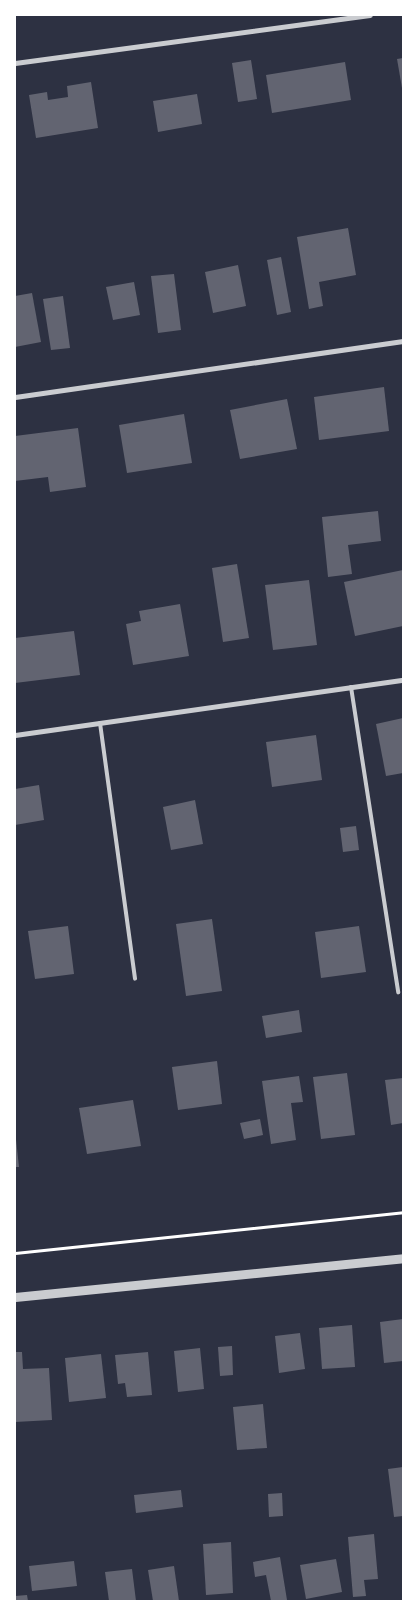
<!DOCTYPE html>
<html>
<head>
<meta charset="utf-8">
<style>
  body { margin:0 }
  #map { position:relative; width:418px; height:1616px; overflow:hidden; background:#2d3142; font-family:"Fira Sans Condensed",sans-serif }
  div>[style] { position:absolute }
  .building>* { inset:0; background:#626471 }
  .path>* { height:3px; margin:-1.5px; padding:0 1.5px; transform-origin:1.5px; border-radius:1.5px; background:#fff }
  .service>* { height:4px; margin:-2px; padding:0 2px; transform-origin:2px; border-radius:2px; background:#caccd0 }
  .minor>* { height:5px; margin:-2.5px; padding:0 2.5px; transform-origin:2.5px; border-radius:2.5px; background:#caccd0 }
  .tertiary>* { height:9px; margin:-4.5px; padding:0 4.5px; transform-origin:4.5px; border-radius:4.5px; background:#caccd0 }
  span { translate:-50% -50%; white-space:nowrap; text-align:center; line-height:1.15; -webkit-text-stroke:5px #fff; paint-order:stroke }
  .frame { position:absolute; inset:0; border:16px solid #fff; pointer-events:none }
</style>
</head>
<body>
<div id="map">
  <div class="building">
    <div style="clip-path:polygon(403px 58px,403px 88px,402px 88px,397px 59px)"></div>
    <div style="clip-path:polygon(251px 60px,257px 99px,238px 102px,232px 63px)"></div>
    <div style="clip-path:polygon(345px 62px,351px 100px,272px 113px,266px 75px)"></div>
    <div style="clip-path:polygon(91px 82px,98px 128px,36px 138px,29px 95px,47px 92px,48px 100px,68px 97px,67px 86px)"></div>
    <div style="clip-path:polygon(197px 94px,202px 124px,158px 132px,153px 101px)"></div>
    <div style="clip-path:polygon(348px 228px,356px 275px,319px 282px,323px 306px,309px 309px,297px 237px)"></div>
    <div style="clip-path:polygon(281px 257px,291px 312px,277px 315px,267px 260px)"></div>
    <div style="clip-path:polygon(238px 265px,246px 306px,213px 313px,205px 272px)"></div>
    <div style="clip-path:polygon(174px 274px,181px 330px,158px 333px,151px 276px)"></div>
    <div style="clip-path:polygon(134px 282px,140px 315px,113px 320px,106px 287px)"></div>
    <div style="clip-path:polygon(32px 293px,41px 342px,15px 347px,15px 296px)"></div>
    <div style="clip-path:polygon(63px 296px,70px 348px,51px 350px,43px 299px)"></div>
    <div style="clip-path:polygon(384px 387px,389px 431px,319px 440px,314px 397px)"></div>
    <div style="clip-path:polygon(287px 399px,297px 449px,240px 459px,230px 410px)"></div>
    <div style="clip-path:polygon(184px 414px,192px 463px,127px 473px,119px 425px)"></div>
    <div style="clip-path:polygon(78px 428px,86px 487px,50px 492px,48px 477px,15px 481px,15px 436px)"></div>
    <div style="clip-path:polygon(378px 511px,381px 541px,348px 545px,352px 574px,328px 577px,322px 517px)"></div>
    <div style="clip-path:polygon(237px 564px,249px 638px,223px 642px,212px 568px)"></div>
    <div style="clip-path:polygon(403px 570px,403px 626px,355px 636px,344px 582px)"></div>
    <div style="clip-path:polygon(309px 580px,317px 645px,273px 650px,265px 585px)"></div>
    <div style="clip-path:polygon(180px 604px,189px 656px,133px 665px,126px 624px,141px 621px,139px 611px)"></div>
    <div style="clip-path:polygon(74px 631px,80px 675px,15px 683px,15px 638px)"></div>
    <div style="clip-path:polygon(403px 718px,403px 773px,386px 776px,376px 724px)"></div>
    <div style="clip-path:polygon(316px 735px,322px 780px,272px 787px,266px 742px)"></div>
    <div style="clip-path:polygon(39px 785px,44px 820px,15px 825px,15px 789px)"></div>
    <div style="clip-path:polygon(195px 800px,203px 844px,171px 850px,163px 807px)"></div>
    <div style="clip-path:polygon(356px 826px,359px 850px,343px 852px,340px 828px)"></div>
    <div style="clip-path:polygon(212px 919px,222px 991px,186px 996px,176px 924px)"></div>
    <div style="clip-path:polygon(68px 926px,74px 974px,35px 979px,28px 931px)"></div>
    <div style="clip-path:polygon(359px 926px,366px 972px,321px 978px,315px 932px)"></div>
    <div style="clip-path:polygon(299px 1010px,302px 1032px,266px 1038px,262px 1016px)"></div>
    <div style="clip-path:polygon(217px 1061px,222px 1104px,178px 1110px,172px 1067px)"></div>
    <div style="clip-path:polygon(347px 1073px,355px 1135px,321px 1139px,313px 1077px)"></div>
    <div style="clip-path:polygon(299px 1076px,303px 1102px,291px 1103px,296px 1140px,271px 1144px,262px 1081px)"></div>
    <div style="clip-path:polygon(403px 1078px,403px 1123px,391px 1125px,385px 1080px)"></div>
    <div style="clip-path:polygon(133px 1100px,141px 1146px,87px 1154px,79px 1108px)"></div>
    <div style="clip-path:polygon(260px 1119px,263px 1135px,244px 1139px,240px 1123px)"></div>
    <div style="clip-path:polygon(15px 1130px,19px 1167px,15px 1167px)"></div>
    <div style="clip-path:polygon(403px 1319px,403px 1361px,384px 1363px,380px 1322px)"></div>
    <div style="clip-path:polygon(352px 1325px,355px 1367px,322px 1369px,319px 1328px)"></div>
    <div style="clip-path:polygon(300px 1333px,305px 1369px,279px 1373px,275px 1336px)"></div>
    <div style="clip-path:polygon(232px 1346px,233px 1375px,220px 1376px,218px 1347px)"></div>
    <div style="clip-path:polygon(200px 1348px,204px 1389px,178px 1392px,174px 1351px)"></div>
    <div style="clip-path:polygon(15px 1352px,22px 1352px,23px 1369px,49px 1368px,52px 1420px,15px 1422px)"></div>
    <div style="clip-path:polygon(148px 1352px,152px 1395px,127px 1397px,125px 1383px,118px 1384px,115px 1355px)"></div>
    <div style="clip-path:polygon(101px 1354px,106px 1398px,69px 1402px,65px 1358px)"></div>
    <div style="clip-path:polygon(263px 1404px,267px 1448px,237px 1450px,233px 1407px)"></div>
    <div style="clip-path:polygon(403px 1467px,403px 1516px,394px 1517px,388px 1469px)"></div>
    <div style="clip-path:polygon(181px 1490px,183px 1507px,136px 1513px,134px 1495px)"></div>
    <div style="clip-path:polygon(282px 1493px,283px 1516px,269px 1517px,268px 1494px)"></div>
    <div style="clip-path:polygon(374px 1534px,378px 1579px,364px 1580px,366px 1596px,353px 1597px,348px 1537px)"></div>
    <div style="clip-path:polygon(231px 1542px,233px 1593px,206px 1595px,203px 1544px)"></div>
    <div style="clip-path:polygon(280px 1557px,287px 1600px,271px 1601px,266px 1575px,255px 1577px,253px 1562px)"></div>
    <div style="clip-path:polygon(336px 1559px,342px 1592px,306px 1599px,300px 1565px)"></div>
    <div style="clip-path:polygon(74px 1561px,77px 1586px,32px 1591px,29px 1566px)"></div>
    <div style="clip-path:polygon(174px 1566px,179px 1601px,153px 1601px,148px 1570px)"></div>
    <div style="clip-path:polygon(132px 1569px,136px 1601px,109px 1601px,105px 1572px)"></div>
    <div style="clip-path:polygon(27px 1595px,28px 1601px,15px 1601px,15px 1596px)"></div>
  </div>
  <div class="path">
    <div style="left:15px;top:1253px;width:390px;rotate:-6deg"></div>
  </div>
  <div class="service">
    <div style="left:351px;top:687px;width:309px;rotate:81.2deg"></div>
    <div style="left:100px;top:723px;width:258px;rotate:82.2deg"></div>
  </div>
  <div class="minor">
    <div style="left:15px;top:63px;width:358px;rotate:-7.7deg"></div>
    <div style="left:15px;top:397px;width:392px;rotate:-8.2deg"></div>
    <div style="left:15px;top:735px;width:392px;rotate:-8.1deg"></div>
  </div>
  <div class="tertiary">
    <div style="left:15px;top:1297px;width:390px;rotate:-5.7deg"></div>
  </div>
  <div class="frame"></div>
</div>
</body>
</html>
